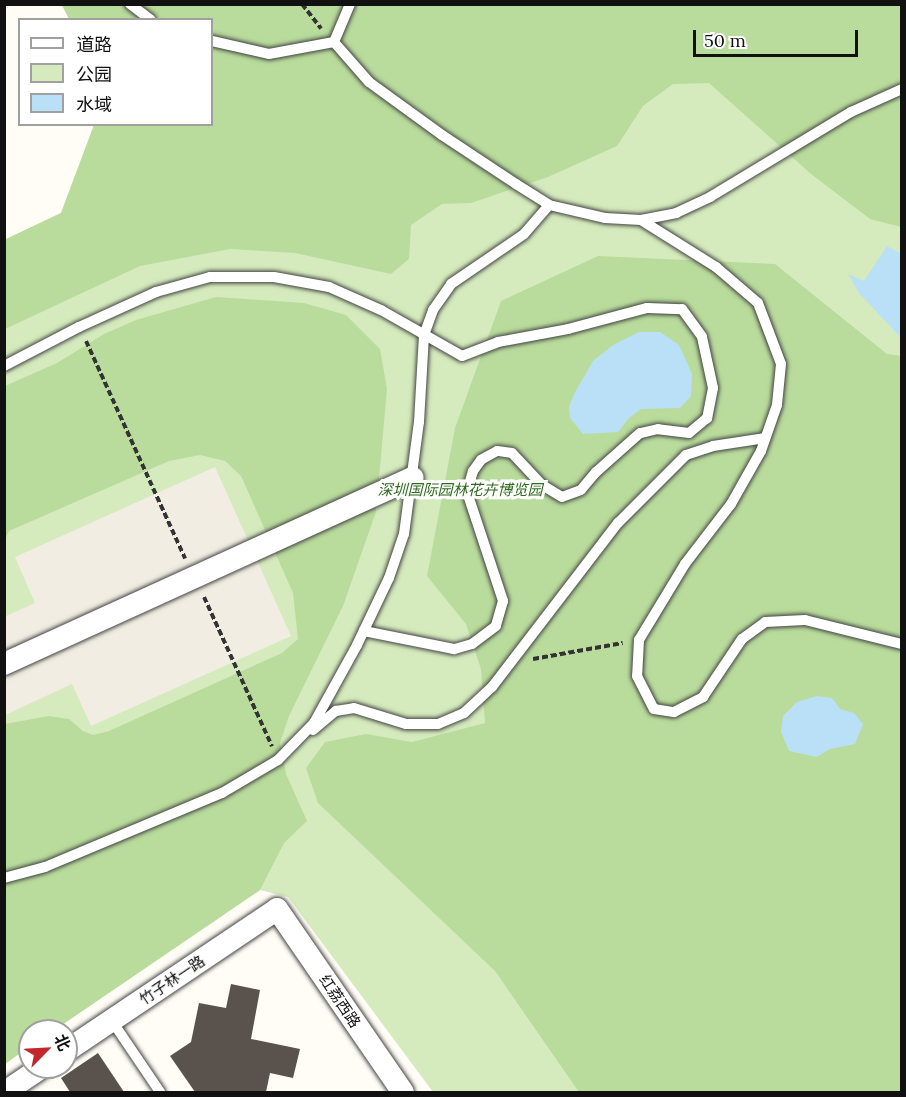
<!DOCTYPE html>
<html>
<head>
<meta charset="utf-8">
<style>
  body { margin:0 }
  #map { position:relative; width:906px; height:1097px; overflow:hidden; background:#fffdf5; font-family:Lora,"Noto Sans SC",serif }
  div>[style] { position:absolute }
  .green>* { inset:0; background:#d5ebbd }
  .forest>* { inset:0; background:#b9dc9c }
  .plaza>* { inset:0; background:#f1ede2 }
  .water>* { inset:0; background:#b9e0f7 }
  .building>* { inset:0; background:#5a524d }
  .path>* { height:4px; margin-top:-2px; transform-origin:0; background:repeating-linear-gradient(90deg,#333 0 6px,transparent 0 9px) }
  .roads { filter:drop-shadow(0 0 2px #444) drop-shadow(0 0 2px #444) }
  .lane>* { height:10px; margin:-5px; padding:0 5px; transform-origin:5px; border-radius:5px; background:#fff }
  .street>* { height:22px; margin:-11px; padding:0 11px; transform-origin:11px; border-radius:11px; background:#fff }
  span { translate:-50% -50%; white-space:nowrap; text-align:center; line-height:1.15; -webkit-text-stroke:6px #fff; paint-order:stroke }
  .park-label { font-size:15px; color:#2f6b1f; font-style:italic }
  .street-label { font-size:15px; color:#111 }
  .frame { position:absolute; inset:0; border:6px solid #111; pointer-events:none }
  .legend { position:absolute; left:18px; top:18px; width:195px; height:108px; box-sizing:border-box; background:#fff; border:2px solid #a0a0a0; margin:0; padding:8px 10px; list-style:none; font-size:18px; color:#111 }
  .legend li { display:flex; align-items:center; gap:12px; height:30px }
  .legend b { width:30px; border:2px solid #a0a0a0 }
  .north { position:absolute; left:18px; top:1019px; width:60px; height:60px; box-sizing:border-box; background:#fff; border:2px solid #a0a0a0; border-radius:50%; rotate:66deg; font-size:16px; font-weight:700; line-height:24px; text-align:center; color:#111 }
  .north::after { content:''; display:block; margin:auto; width:21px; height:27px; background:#c4262e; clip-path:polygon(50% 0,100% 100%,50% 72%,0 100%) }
  .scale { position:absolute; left:693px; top:30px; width:165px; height:27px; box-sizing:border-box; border:3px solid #111; border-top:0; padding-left:8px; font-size:18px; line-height:21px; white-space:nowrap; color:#111; -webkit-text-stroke:4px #fff; paint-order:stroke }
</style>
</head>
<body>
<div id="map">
  <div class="green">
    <div style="clip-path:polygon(62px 5px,901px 5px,901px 1092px,433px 1092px,288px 897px,260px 890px,53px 1031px,30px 1031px,30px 1046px,5px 1064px,4px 240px,61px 213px,94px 125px,212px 124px,212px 20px,69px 19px)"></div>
  </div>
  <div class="forest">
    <div style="clip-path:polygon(62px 5px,901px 5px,901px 227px,870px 219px,811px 174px,709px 83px,673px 84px,643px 106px,617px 146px,548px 177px,471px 203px,442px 204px,411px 225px,409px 259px,391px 274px,295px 253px,230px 249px,140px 266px,5px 329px,4px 240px,61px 213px,94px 125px,212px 124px,212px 20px,69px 19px)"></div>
    <div style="clip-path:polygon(598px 256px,775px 264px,887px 354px,901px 356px,901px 1092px,579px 1092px,495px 971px,318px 803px,306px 768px,325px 742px,366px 734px,412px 742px,485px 723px,481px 669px,466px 624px,427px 576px,455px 428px,501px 301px)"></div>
    <div style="clip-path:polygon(216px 297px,304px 303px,346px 315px,380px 349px,387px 389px,376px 512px,343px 606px,289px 716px,280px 743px,286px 774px,307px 821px,284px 843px,260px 890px,53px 1031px,30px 1031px,30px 1046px,5px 1064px,5px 724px,49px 716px,69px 719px,83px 731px,93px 735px,109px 731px,282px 653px,298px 639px,293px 593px,241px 476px,225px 461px,200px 455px,169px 461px,9px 531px,5px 540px,5px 386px,57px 363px,104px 334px,136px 320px)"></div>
  </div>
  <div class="plaza">
    <div style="clip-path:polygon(215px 467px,291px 636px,91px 726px,72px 684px,5px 715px,4px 617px,35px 603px,15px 557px)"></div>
  </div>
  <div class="water">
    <div style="clip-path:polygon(887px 246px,901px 254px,901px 338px,859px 293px,848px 274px,864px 281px)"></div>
    <div style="clip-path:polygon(639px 332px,660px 332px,679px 345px,692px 374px,691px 396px,680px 408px,641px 409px,629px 418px,618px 432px,583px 434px,570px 418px,569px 407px,574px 394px,593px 361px,613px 345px)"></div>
    <div style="clip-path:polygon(817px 696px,832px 698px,840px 709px,854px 713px,863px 724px,855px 744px,830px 749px,817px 757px,789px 751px,781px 732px,783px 716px,797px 702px)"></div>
  </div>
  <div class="building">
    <div style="clip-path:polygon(231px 984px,260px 990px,251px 1039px,300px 1049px,293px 1078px,270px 1073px,266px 1092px,195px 1092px,170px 1056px,191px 1042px,199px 1003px,226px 1008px)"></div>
    <div style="clip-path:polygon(98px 1053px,124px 1092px,70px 1092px,61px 1078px)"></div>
  </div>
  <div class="path">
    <div style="left:302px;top:4px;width:31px;rotate:52deg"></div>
    <div style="left:86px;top:341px;width:239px;rotate:65.5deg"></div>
    <div style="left:204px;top:597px;width:164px;rotate:65.5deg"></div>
    <div style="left:533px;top:659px;width:91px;rotate:-10.1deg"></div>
  </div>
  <div class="roads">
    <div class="lane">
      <div style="left:130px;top:4px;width:26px;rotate:37deg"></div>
      <div style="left:212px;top:41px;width:58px;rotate:12.8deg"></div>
      <div style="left:269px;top:54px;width:66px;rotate:-10.5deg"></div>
      <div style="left:334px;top:42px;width:53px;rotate:48.8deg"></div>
      <div style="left:369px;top:82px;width:90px;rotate:36deg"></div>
      <div style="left:442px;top:135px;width:89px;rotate:33.5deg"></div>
      <div style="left:516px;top:184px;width:39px;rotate:32deg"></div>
      <div style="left:549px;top:205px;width:57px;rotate:13.1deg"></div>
      <div style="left:605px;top:218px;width:36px;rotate:3deg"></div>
      <div style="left:641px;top:220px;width:36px;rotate:-11deg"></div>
      <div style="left:676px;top:213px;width:38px;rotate:-25deg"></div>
      <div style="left:710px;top:197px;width:165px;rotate:-31.1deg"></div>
      <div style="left:851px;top:112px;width:56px;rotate:-24.3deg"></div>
      <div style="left:334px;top:42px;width:41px;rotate:-67.2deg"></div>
      <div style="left:641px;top:220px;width:89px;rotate:32.1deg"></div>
      <div style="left:716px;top:267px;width:55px;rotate:40.6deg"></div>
      <div style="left:758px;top:303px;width:65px;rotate:69.3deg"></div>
      <div style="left:781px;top:364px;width:41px;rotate:95.6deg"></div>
      <div style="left:777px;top:405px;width:49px;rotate:109.2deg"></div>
      <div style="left:761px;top:451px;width:61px;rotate:119.5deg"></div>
      <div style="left:731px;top:504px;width:76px;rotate:127.5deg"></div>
      <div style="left:685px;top:564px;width:89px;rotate:121.2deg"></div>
      <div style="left:639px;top:640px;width:36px;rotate:93deg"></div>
      <div style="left:637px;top:676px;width:37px;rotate:63deg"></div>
      <div style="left:654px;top:709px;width:20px;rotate:9deg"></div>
      <div style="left:674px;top:712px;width:33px;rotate:-27deg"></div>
      <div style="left:703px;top:697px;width:70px;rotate:-56.1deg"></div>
      <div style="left:742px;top:639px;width:29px;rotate:-36deg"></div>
      <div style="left:765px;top:622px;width:40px;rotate:-2.9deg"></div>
      <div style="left:805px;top:620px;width:100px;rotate:13.9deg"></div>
      <div style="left:4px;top:366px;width:85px;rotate:-27.5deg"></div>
      <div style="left:79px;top:327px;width:85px;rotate:-24.4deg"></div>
      <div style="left:156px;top:292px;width:56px;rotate:-15.5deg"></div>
      <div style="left:210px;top:277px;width:64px"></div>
      <div style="left:274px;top:277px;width:56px;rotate:10.3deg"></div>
      <div style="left:329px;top:287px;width:57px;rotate:23.9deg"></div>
      <div style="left:381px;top:310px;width:93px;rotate:29.6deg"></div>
      <div style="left:462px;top:356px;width:39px;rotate:-21deg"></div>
      <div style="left:498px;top:342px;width:71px;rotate:-10.5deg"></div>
      <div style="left:568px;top:329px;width:82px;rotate:-14.9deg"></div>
      <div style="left:647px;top:308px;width:35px;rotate:2deg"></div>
      <div style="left:682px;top:309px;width:34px;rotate:54deg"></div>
      <div style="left:702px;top:337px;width:52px;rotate:77.8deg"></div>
      <div style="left:713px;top:388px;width:31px;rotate:101deg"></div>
      <div style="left:707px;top:418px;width:23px;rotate:140deg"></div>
      <div style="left:689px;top:433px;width:31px;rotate:-173deg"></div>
      <div style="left:658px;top:429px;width:18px;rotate:167deg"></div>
      <div style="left:640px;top:433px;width:59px;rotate:138.4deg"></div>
      <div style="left:596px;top:472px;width:23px;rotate:130deg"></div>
      <div style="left:581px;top:490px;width:20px;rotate:160deg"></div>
      <div style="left:562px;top:497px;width:23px;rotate:-149deg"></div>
      <div style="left:542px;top:485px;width:44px;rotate:-133.2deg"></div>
      <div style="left:512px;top:453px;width:15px;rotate:-172deg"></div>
      <div style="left:497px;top:451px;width:18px;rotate:151deg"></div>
      <div style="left:481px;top:460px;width:14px;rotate:126deg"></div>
      <div style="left:473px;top:471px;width:22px;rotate:106deg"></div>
      <div style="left:467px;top:492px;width:115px;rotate:71.7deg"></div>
      <div style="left:503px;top:601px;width:26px;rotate:106deg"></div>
      <div style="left:496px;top:626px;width:30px;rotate:143deg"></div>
      <div style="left:472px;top:644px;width:19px;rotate:164deg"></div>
      <div style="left:454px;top:649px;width:92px;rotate:-168.7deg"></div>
      <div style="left:313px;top:730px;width:30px;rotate:-40deg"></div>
      <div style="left:336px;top:711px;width:18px;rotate:-9deg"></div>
      <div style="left:354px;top:708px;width:54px;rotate:17.1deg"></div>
      <div style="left:406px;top:724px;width:32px"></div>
      <div style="left:438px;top:724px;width:28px;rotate:-23deg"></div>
      <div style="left:464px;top:713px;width:38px;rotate:-43deg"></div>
      <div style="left:492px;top:687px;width:207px;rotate:-52.5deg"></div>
      <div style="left:618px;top:523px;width:96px;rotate:-45deg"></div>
      <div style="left:686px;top:455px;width:28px;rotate:-18deg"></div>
      <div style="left:713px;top:446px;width:53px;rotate:-8.7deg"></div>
      <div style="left:4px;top:878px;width:42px;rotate:-15deg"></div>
      <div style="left:45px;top:867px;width:192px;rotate:-22.7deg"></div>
      <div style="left:222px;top:793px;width:65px;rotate:-30.5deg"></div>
      <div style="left:278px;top:760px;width:52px;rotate:-45.8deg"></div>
      <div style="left:314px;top:723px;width:89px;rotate:-61.1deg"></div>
      <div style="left:357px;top:645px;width:74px;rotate:-64.5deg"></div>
      <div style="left:389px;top:578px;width:46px;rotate:-71.2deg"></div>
      <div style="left:404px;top:534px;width:113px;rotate:-82.4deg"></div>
      <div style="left:419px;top:422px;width:87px;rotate:-86.7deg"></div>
      <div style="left:424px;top:335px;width:27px;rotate:-70deg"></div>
      <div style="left:433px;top:310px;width:32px;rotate:-55deg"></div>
      <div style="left:451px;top:284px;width:88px;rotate:-34.4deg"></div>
      <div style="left:524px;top:234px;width:38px;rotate:-49deg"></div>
      <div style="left:112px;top:1021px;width:86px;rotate:55.9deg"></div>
    </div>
    <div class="street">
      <div style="left:4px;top:664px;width:449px;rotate:-24.5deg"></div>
      <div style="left:66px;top:1051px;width:254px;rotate:-33.9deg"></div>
      <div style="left:277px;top:909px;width:222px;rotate:55.5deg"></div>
      <div style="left:5px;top:1092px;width:45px;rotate:-34deg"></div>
    </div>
  </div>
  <div class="park-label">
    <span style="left:460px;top:490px">深圳国际园林花卉博览园</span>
  </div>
  <div class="street-label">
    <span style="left:172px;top:980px;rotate:-34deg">竹子林一路</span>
    <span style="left:340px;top:1001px;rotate:56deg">红荔西路</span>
  </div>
  <div class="frame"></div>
  <ul class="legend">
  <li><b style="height:8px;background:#fff"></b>道路</li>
  <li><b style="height:16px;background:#d5ebbd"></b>公园</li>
  <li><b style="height:16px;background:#b9e0f7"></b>水域</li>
  </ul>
  <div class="north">北</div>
  <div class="scale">50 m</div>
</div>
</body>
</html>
